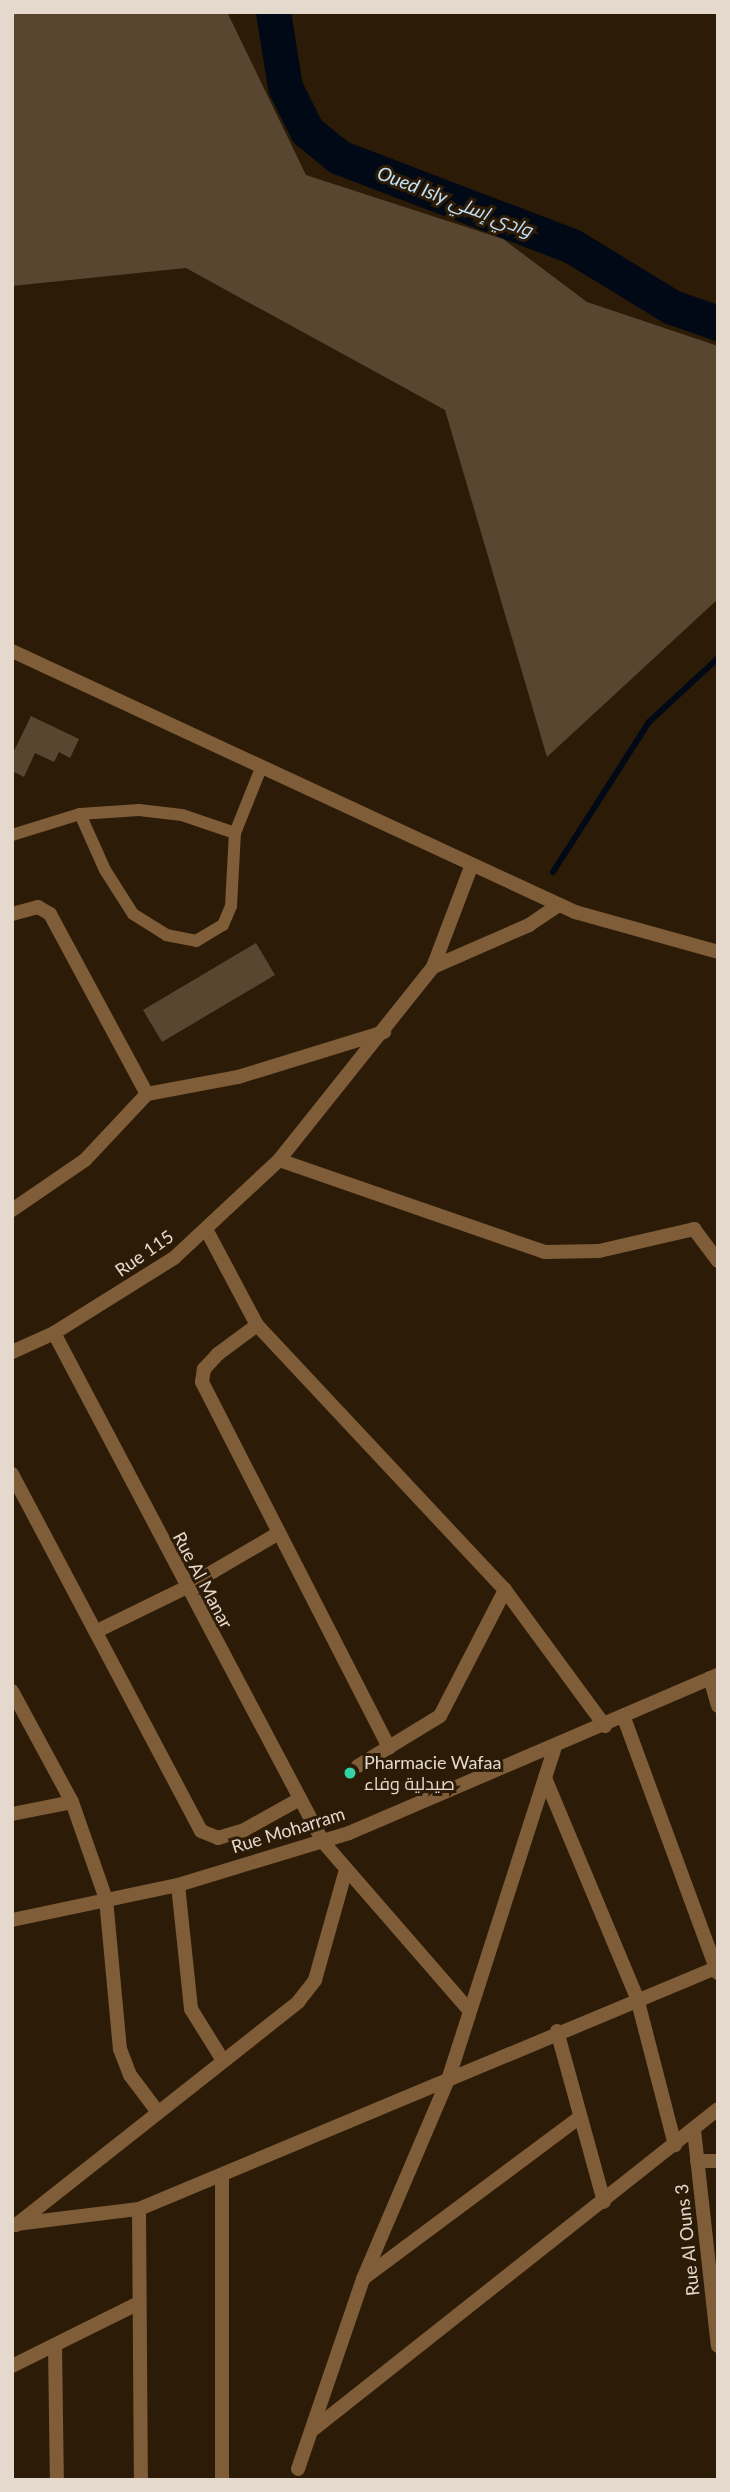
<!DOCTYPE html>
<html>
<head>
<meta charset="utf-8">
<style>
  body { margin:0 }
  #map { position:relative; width:730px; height:2492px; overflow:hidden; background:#2c1b06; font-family:Lato,Cairo,sans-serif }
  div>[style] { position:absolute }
  .stream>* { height:6px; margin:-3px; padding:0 3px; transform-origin:3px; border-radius:3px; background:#000915 }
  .river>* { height:35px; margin:-17.5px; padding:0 17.5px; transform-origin:17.5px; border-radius:17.5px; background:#000915 }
  .building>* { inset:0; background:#584630 }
  .lane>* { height:12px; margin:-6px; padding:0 6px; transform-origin:6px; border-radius:6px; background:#7f5d38 }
  .street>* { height:14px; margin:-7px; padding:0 7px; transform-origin:7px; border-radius:7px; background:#7f5d38 }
  .dots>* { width:19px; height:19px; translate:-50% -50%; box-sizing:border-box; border:4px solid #2c1b06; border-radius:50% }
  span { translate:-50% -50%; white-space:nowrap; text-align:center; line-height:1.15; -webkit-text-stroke:6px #2c1b06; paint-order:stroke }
  .street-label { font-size:18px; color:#e5d9cd }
  .poi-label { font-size:18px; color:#e5d9cd }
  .left { translate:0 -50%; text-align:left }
  .water-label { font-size:19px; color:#c0e1f9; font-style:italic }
  .frame { position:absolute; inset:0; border:14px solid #e5d9cd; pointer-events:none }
</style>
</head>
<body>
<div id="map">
  <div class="stream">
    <div style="left:553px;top:872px;width:178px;rotate:-57.4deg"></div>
    <div style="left:649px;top:722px;width:94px;rotate:-42.8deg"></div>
  </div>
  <div class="river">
    <div style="left:273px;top:12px;width:76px;rotate:80.9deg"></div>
    <div style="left:285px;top:87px;width:49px;rotate:63.4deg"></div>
    <div style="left:307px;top:131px;width:41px;rotate:39.1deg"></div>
    <div style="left:339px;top:157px;width:249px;rotate:20.9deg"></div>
    <div style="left:572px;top:246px;width:117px;rotate:31.4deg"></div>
    <div style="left:672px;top:307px;width:49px;rotate:19.2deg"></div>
  </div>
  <div class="building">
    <div style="clip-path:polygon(12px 12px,227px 12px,306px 175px,503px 239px,587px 302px,718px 346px,718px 599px,547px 757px,445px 410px,186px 268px,12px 286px)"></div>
    <div style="clip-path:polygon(31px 716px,79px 739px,70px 758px,59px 752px,54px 762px,35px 753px,24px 777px,12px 771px,12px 755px)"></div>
    <div style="clip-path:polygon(256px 943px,275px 975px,162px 1042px,143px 1010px)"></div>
  </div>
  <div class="lane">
    <div style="left:80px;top:814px;width:61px;rotate:65.9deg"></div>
    <div style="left:105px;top:870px;width:52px;rotate:57.5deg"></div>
    <div style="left:133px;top:914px;width:39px;rotate:32deg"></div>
    <div style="left:166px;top:935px;width:31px;rotate:11deg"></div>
    <div style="left:196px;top:941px;width:31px;rotate:-31deg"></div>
    <div style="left:223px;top:925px;width:21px;rotate:-67deg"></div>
    <div style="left:231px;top:906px;width:73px;rotate:-86.9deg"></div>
    <div style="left:235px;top:833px;width:70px;rotate:-68.2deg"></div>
    <div style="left:12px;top:835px;width:71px;rotate:-17.2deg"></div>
    <div style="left:80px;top:814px;width:59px;rotate:-3.9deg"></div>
    <div style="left:139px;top:810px;width:43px;rotate:6.6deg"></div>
    <div style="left:182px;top:815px;width:56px;rotate:18.8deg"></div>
  </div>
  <div class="street">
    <div style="left:12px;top:651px;width:621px;rotate:24.87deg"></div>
    <div style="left:575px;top:912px;width:148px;rotate:15.6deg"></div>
    <div style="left:12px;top:914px;width:27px;rotate:-15deg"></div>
    <div style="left:38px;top:907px;width:14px;rotate:30deg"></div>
    <div style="left:50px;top:914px;width:204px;rotate:61.7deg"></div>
    <div style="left:433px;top:967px;width:105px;rotate:-23.6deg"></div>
    <div style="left:529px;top:925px;width:36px;rotate:-34deg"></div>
    <div style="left:279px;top:1160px;width:281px;rotate:19.1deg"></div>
    <div style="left:545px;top:1252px;width:54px;rotate:-1.1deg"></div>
    <div style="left:599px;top:1251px;width:98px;rotate:-13deg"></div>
    <div style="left:694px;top:1229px;width:40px;rotate:53deg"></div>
    <div style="left:12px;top:1210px;width:88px;rotate:-34.4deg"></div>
    <div style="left:85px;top:1160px;width:91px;rotate:-46.8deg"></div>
    <div style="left:147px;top:1094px;width:93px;rotate:-10.6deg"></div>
    <div style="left:238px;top:1077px;width:153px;rotate:-17.1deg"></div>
    <div style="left:207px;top:1231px;width:106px;rotate:62deg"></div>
    <div style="left:257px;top:1325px;width:363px;rotate:46.9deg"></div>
    <div style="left:505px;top:1590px;width:169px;rotate:53.7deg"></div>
    <div style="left:257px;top:1325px;width:49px;rotate:143.4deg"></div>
    <div style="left:218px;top:1354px;width:21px;rotate:133deg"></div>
    <div style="left:204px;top:1369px;width:13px;rotate:99deg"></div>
    <div style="left:202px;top:1382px;width:411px;rotate:62.9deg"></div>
    <div style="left:54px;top:1333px;width:576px;rotate:62.14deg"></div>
    <div style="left:323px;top:1842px;width:223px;rotate:49deg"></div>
    <div style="left:12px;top:1352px;width:46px;rotate:-24.3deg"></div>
    <div style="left:54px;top:1333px;width:142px;rotate:-32deg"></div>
    <div style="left:174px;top:1258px;width:144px;rotate:-43deg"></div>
    <div style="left:279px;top:1160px;width:247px;rotate:-51.4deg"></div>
    <div style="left:433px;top:967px;width:107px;rotate:-69.2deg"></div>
    <div style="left:12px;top:1474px;width:404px;rotate:62.1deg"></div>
    <div style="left:201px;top:1831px;width:18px;rotate:22deg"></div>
    <div style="left:218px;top:1838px;width:27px;rotate:-17deg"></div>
    <div style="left:244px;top:1830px;width:64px;rotate:-29deg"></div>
    <div style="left:97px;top:1631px;width:98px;rotate:-26deg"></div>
    <div style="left:185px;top:1588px;width:107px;rotate:-30.4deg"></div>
    <div style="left:710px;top:1678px;width:29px;rotate:74deg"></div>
    <div style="left:12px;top:1691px;width:126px;rotate:61.6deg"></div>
    <div style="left:72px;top:1802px;width:103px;rotate:70.7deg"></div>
    <div style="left:106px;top:1899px;width:151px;rotate:84.7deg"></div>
    <div style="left:120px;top:2049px;width:28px;rotate:69deg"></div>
    <div style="left:130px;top:2075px;width:45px;rotate:53.1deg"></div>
    <div style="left:624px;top:1718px;width:272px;rotate:69.8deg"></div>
    <div style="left:358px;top:1766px;width:96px;rotate:-31.4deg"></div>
    <div style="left:440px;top:1716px;width:142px;rotate:-62.7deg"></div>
    <div style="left:545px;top:1778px;width:238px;rotate:67.3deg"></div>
    <div style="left:637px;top:1998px;width:152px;rotate:75.5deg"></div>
    <div style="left:12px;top:1814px;width:61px;rotate:-11.3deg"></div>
    <div style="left:178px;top:1885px;width:125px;rotate:84deg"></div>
    <div style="left:191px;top:2009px;width:59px;rotate:58.2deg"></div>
    <div style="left:12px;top:1920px;width:170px;rotate:-11.9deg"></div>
    <div style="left:178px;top:1885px;width:179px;rotate:-16.9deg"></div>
    <div style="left:349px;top:1833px;width:401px;rotate:-23.2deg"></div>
    <div style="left:557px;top:2031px;width:177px;rotate:74.6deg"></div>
    <div style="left:694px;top:2130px;width:217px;rotate:83.7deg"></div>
    <div style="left:697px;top:2161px;width:21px"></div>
    <div style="left:139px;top:2209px;width:271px;rotate:89.6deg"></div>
    <div style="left:16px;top:2224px;width:124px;rotate:-7deg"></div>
    <div style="left:139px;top:2209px;width:628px;rotate:-22.68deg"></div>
    <div style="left:16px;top:2225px;width:360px;rotate:-38.3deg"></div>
    <div style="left:298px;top:2002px;width:28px;rotate:-52deg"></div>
    <div style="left:315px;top:1980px;width:111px;rotate:-74.3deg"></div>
    <div style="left:364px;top:2278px;width:269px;rotate:-36.7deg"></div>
    <div style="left:55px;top:2345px;width:135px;rotate:89.2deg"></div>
    <div style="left:12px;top:2366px;width:142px;rotate:-26.4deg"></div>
    <div style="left:315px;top:2428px;width:514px;rotate:-38.36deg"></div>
    <div style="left:298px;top:2469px;width:201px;rotate:-71.1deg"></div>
    <div style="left:363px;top:2279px;width:216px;rotate:-66.9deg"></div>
    <div style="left:448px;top:2080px;width:348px;rotate:-72.2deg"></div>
    <div style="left:222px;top:2480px;width:305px;rotate:-90deg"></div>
  </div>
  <div class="dots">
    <div style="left:350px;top:1773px;background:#33d4a8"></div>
  </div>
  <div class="street-label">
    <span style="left:144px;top:1253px;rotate:-35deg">Rue 115</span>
    <span style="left:203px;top:1580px;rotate:62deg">Rue Al Manar</span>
    <span style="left:288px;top:1830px;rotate:-17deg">Rue Moharram</span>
    <span style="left:687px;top:2240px;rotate:-96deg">Rue Al Ouns 3</span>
  </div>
  <div class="poi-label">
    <span class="left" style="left:364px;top:1773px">Pharmacie Wafaa<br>صيدلية وفاء</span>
  </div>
  <div class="water-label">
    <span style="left:455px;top:201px;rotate:21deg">Oued Isly وادي إسلي</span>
  </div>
  <div class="frame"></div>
</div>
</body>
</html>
